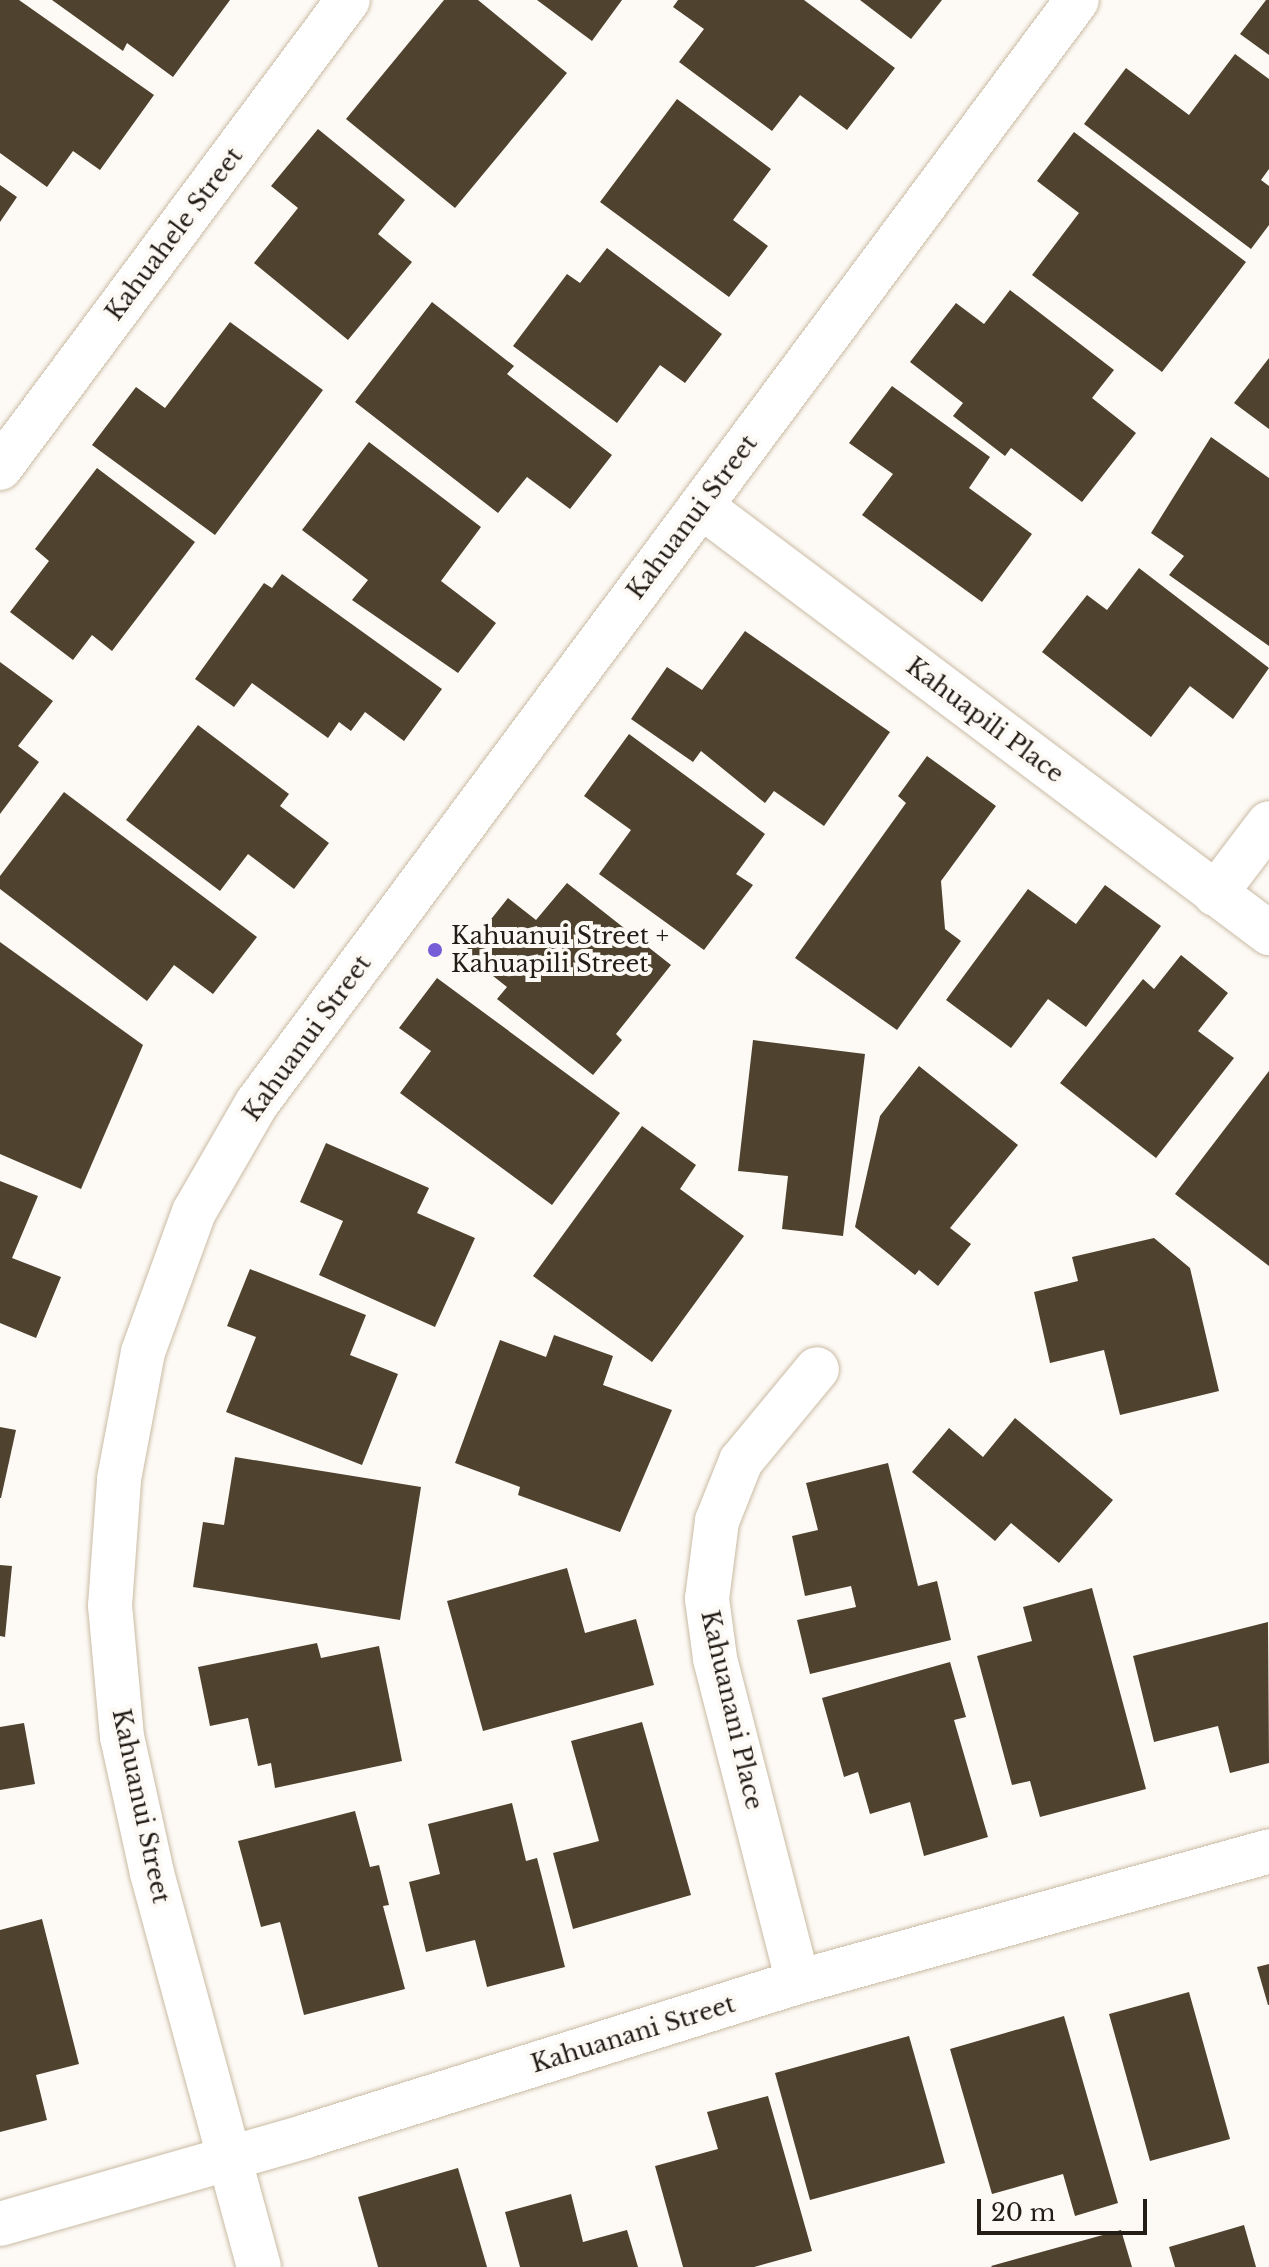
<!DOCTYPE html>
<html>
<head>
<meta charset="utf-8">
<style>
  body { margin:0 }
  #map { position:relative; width:1269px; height:2267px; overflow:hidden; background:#fdfaf5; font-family:"Libre Baskerville",serif }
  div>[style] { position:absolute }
  .building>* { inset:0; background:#4f422e }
  .roads { filter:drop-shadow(0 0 2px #cabba4) drop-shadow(0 0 2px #cabba4) }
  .street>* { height:44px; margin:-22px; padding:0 22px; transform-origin:22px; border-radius:22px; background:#fff }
  .secondary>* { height:44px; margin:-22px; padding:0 22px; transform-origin:22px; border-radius:22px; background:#fff }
  .dots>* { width:22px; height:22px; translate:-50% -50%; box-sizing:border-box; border:4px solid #fdfaf5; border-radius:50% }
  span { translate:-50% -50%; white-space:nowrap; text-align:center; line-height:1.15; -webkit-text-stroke:8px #fdfaf5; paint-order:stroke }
  .street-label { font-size:24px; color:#231d15 }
  .poi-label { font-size:24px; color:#231d15 }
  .left { translate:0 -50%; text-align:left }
  .scale { position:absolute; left:977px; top:2199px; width:170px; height:36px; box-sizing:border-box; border:4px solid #231d15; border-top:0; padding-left:10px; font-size:24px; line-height:28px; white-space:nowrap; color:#231d15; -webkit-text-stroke:6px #fdfaf5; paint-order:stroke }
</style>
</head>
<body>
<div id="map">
  <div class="building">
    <div style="clip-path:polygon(0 0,19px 0,154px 95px,100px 170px,73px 151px,47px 187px,0 153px)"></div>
    <div style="clip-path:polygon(52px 0,230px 0,173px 77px,127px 43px,123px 51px)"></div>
    <div style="clip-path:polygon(444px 0,478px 0,567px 73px,455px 208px,346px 119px)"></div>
    <div style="clip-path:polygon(537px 0,622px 0,592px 41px)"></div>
    <div style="clip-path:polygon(678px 0,804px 0,895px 68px,847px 130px,800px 95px,772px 131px,679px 62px,704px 29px,673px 7px)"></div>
    <div style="clip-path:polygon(860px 0,942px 0,911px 39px)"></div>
    <div style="clip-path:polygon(1266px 0,1269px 0,1269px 55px,1240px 34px)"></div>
    <div style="clip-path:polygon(1235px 54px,1269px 79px,1269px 169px,1261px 180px,1269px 186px,1269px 225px,1251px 249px,1084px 124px,1126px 68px,1189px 115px)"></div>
    <div style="clip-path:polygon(677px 99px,771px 169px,733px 220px,768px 246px,729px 297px,600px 202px)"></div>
    <div style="clip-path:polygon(318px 129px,405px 200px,378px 234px,412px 262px,348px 340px,254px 263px,298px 208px,271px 186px)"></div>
    <div style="clip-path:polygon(1074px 132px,1246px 262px,1162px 372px,1032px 275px,1079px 213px,1037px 181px)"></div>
    <div style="clip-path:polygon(0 185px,17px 197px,0 222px)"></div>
    <div style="clip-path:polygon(607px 248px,722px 334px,685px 383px,660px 365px,617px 423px,513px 346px,567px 274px,580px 283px)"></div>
    <div style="clip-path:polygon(1010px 290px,1114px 370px,1092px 398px,1136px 433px,1082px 502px,1011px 448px,1005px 456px,953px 416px,963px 403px,910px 362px,956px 303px,984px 324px)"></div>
    <div style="clip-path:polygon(432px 302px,514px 366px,507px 374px,612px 455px,570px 509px,527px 477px,498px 513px,355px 402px)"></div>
    <div style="clip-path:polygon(230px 322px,323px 390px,215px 535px,92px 445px,136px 387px,165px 408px)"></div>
    <div style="clip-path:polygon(1269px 358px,1269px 429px,1234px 403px)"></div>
    <div style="clip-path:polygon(892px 386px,990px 457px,969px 488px,1032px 534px,982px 602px,862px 515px,893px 474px,849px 443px)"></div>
    <div style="clip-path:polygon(1211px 437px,1269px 478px,1269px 646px,1169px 575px,1184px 556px,1151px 533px)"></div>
    <div style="clip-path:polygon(369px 442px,481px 527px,441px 581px,496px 623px,458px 673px,352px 600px,368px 580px,302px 530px)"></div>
    <div style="clip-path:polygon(97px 468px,195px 542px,112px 651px,92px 635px,73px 660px,10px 612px,49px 561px,35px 549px)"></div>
    <div style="clip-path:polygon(1139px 568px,1269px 668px,1233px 719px,1190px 686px,1151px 737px,1042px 652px,1087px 595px,1107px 610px)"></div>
    <div style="clip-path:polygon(282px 574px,442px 689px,404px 741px,365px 712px,351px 731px,339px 722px,328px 738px,252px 683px,234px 707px,195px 679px,264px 583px,272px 588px)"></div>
    <div style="clip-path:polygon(745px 631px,890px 732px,824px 826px,774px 791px,765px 803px,701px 751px,693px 762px,631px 719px,667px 667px,702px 690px)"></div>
    <div style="clip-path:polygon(0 662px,53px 701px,18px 746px,39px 762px,0 814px)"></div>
    <div style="clip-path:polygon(198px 725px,289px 794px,280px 806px,329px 843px,294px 889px,248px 854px,220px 891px,126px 820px)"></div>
    <div style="clip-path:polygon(629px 734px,765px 834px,736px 874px,753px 885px,704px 950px,599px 874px,631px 830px,584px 796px)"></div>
    <div style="clip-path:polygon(927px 756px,996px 806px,941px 881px,945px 929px,961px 941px,897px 1030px,795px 958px,906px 803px,898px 796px)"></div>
    <div style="clip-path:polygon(64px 792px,257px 937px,213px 994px,174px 965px,147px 1001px,0 889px,0 876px)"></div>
    <div style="clip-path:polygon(567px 883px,671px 965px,616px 1034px,622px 1040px,593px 1075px,497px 999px,507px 987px,464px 953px,508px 898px,536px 920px)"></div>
    <div style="clip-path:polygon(1105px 885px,1161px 926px,1086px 1027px,1048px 999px,1011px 1048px,946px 1000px,1028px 889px,1076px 924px)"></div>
    <div style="clip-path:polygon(0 942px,143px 1045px,81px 1189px,0 1154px)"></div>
    <div style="clip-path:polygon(1181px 955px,1228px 993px,1198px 1031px,1234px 1058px,1156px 1158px,1060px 1083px,1143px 979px,1154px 989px)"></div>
    <div style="clip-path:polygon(437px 978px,620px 1113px,552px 1205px,400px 1093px,431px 1051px,399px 1028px)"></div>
    <div style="clip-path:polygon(753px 1040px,865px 1054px,843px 1236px,782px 1229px,788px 1176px,738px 1171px)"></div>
    <div style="clip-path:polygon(919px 1066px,1018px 1145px,950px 1228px,971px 1244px,938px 1286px,919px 1270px,915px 1275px,855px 1227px,880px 1116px)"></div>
    <div style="clip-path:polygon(1269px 1071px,1269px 1266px,1175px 1194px)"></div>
    <div style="clip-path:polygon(642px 1126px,696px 1165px,680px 1189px,744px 1236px,652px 1362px,533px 1276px)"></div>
    <div style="clip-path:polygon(326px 1143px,429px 1188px,417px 1213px,475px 1238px,435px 1327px,319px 1275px,343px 1221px,300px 1202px)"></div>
    <div style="clip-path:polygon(0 1181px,38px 1196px,12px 1258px,61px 1277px,36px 1338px,0 1323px)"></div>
    <div style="clip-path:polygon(1154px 1238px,1190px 1268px,1219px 1391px,1120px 1415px,1104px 1350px,1050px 1363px,1034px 1292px,1078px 1281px,1072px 1257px)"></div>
    <div style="clip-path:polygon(250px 1269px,366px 1315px,350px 1355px,398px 1374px,362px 1465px,226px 1412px,256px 1337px,227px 1326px)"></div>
    <div style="clip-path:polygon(554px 1335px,613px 1356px,603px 1385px,672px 1410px,620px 1532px,518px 1495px,520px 1487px,455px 1463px,500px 1340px,546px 1357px)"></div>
    <div style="clip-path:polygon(1015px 1418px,1113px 1500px,1059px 1563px,1011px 1523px,995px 1541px,912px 1472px,949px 1428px,983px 1457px)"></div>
    <div style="clip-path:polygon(0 1427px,16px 1430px,1px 1498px,0 1498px)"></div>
    <div style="clip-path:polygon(235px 1457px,421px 1487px,400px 1620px,193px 1587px,203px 1522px,224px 1525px)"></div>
    <div style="clip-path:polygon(888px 1463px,918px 1586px,937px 1581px,951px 1640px,810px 1674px,797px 1620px,856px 1607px,851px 1586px,805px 1596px,792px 1536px,818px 1530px,806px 1483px)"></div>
    <div style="clip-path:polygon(0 1565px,12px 1566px,5px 1637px,0 1636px)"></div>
    <div style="clip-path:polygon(567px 1568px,585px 1633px,636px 1619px,654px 1685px,483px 1731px,447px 1601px)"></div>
    <div style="clip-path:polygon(1092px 1588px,1146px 1789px,1040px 1817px,1030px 1781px,1012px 1785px,977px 1656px,1032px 1641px,1023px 1607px)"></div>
    <div style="clip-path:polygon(1268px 1622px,1269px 1763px,1230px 1773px,1218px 1726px,1154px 1742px,1133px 1656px)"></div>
    <div style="clip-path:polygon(317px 1643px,321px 1658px,379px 1646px,402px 1761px,275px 1788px,271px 1763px,258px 1766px,248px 1718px,210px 1726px,198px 1667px)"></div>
    <div style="clip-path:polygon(950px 1662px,966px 1717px,954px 1720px,988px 1837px,924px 1856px,910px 1802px,870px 1814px,858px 1772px,844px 1777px,822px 1698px)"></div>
    <div style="clip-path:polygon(642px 1722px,691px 1895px,573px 1929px,553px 1853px,599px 1841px,571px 1741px)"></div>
    <div style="clip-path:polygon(24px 1723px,35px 1784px,0 1790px,0 1727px)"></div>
    <div style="clip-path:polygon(512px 1803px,526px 1861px,537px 1858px,565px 1967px,487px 1987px,475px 1940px,426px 1952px,409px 1882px,440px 1874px,428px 1824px)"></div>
    <div style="clip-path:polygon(355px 1811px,370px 1867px,379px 1865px,389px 1905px,383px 1906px,405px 1989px,304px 2015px,280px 1922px,261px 1927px,238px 1841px)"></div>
    <div style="clip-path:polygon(42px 1919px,79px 2064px,36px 2075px,47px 2120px,0 2132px,0 1930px)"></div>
    <div style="clip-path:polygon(1269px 1964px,1269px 2005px,1268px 2005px,1257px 1967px)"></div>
    <div style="clip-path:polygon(1189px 1992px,1230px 2139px,1150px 2161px,1109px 2014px)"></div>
    <div style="clip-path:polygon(1064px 2016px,1118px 2203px,1075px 2216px,1063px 2174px,992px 2194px,950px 2049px)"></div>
    <div style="clip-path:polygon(909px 2036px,945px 2163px,810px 2200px,775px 2073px)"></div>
    <div style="clip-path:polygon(768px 2096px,812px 2251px,754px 2267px,683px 2267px,655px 2166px,718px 2149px,707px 2112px)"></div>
    <div style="clip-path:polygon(458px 2168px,487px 2267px,378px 2267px,358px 2197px)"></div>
    <div style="clip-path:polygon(571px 2194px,583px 2242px,627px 2230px,638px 2267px,520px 2267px,505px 2212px)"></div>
    <div style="clip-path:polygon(1244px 2225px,1256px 2267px,1175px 2267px,1169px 2247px)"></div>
    <div style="clip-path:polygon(1121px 2230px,1132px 2267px,992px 2267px,991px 2266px)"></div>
  </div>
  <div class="roads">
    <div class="street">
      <div style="left:0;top:468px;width:583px;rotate:-53.37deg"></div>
      <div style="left:701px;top:506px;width:711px;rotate:36.93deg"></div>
      <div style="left:1215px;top:894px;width:89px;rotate:-52.7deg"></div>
      <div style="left:798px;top:1982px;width:334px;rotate:-104.4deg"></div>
      <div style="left:715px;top:1658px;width:60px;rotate:-97.7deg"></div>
      <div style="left:707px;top:1599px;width:79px;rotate:-82.7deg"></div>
      <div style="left:717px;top:1521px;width:65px;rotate:-68.2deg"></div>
      <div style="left:741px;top:1461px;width:119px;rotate:-50.4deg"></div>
      <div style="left:0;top:2224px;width:318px;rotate:-16deg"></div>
      <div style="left:306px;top:2136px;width:516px;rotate:-17.38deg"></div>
      <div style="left:798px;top:1982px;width:489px;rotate:-15.5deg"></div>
    </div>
    <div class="secondary">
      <div style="left:259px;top:2267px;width:408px;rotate:-105.2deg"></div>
      <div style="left:152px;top:1873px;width:139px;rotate:-102.4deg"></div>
      <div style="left:122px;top:1737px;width:132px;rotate:-95.2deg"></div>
      <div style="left:110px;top:1606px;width:127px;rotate:-85.9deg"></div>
      <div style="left:119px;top:1479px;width:129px;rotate:-79.3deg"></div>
      <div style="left:143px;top:1352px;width:149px;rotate:-70deg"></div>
      <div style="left:194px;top:1212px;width:126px;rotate:-60deg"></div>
      <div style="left:257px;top:1103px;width:1374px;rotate:-53.37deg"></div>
    </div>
  </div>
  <div class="dots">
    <div style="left:435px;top:950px;background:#765cd6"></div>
  </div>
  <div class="street-label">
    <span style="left:174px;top:234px;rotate:-53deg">Kahuahele Street</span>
    <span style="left:692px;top:517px;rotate:-53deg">Kahuanui Street</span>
    <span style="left:985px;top:720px;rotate:37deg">Kahuapili Place</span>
    <span style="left:307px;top:1038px;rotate:-54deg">Kahuanui Street</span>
    <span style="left:732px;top:1710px;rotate:77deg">Kahuanani Place</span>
    <span style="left:141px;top:1806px;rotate:78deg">Kahuanui Street</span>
    <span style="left:633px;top:2034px;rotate:-17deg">Kahuanani Street</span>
  </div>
  <div class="poi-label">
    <span class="left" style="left:451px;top:950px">Kahuanui Street +<br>Kahuapili Street</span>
  </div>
  <div class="scale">20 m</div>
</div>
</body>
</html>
